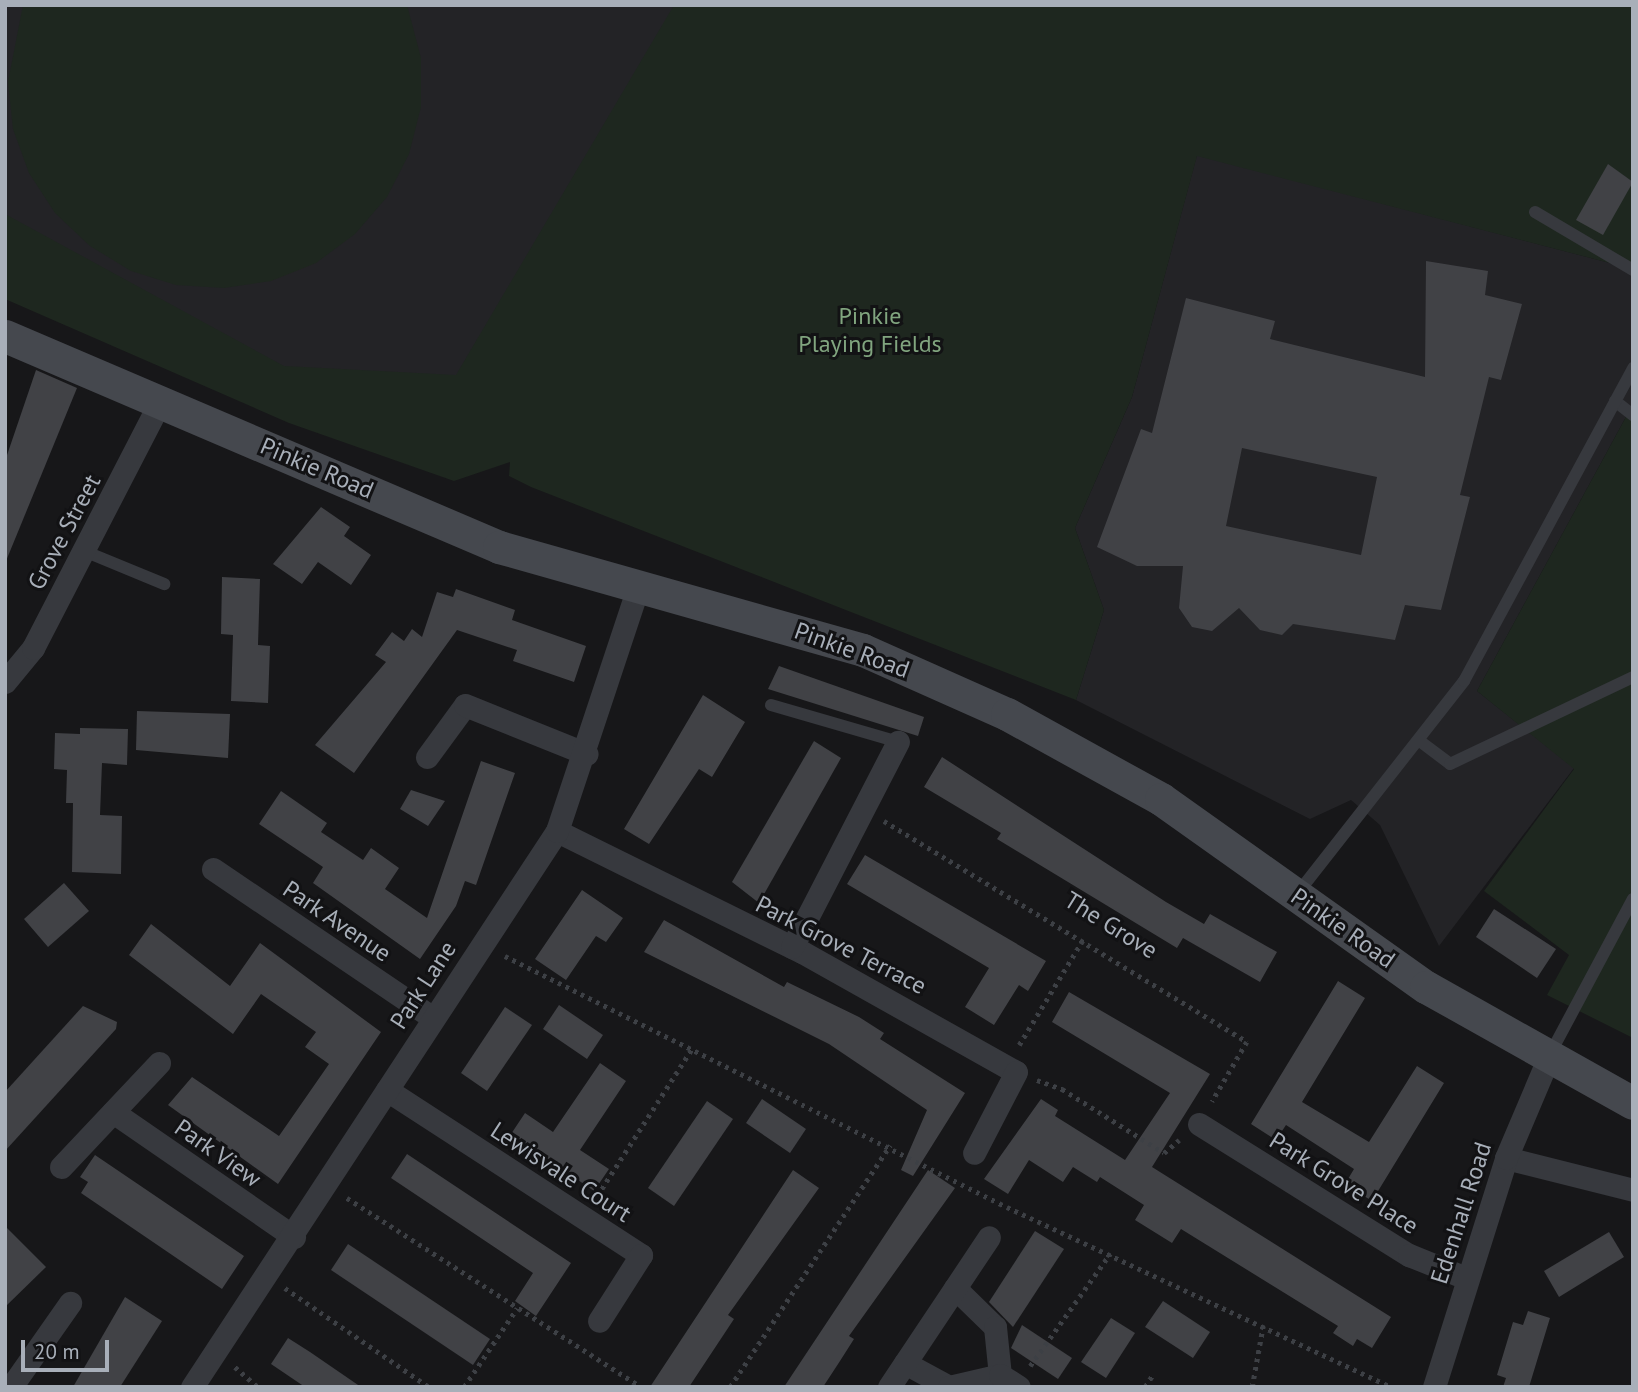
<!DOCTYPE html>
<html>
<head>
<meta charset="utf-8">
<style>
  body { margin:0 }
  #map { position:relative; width:1638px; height:1392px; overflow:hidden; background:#171719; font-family:"PT Sans",sans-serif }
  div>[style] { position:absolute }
  .built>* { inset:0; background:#232326 }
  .green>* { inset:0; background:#1e271f }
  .building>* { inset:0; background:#414246 }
  .path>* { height:4.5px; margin-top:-2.25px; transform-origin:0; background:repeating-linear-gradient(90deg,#3d4045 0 3.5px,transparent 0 8.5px) }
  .service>* { height:12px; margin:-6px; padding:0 6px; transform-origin:6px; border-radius:6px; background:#37393e }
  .minor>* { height:23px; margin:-11.5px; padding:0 11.5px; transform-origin:11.5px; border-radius:11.5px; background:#37393e }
  .secondary>* { height:33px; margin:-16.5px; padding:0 16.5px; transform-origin:16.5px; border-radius:16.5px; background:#45484e }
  span { translate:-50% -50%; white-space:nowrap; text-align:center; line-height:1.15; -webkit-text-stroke:6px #121214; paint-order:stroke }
  .park-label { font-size:24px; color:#81a57f }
  .street-label { font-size:24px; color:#a8afb9 }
  .frame { position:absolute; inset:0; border:7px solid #a8afb9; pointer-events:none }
  .scale { position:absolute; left:21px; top:1340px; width:88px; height:32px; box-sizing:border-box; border:4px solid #a8afb9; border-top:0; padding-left:9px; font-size:21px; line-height:24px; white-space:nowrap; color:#a8afb9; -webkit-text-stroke:5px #121214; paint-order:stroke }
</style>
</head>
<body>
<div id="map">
  <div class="built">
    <div style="clip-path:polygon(5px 5px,740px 5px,453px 466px,5px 273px)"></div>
    <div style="clip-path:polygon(1197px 155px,1633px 269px,1633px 404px,1477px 691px,1574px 768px,1439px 946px,1380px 825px,1351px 800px,1310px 819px,1076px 700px,1104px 610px,1075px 528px,1132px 397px)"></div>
  </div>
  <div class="green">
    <div style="clip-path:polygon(23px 5px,407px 5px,421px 58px,421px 107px,409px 154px,387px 197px,355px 234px,316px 263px,271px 281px,224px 288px,176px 285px,131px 271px,90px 246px,55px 213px,29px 173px,13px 129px,8px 82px)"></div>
    <div style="clip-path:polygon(674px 5px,1633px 5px,1633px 269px,1197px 156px,1132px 397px,1075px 528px,1104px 610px,1076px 700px,531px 487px,509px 476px,510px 462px,454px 481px,289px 423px,5px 299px,5px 214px,284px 366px,456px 375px)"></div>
    <div style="clip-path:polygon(1633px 404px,1633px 1038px,1547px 995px,1569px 955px,1484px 891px,1574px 769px,1477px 691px)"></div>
  </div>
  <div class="building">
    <div style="clip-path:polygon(1608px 164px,1633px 182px,1603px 235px,1576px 220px)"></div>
    <div style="clip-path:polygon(evenodd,1426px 261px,1488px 271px,1485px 295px,1522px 304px,1501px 380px,1489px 377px,1460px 495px,1470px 497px,1441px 610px,1405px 605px,1395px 640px,1293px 624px,1282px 635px,1260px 630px,1239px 608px,1212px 631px,1192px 627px,1179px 608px,1183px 566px,1137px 566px,1097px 547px,1141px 429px,1152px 433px,1186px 298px,1275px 321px,1270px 339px,1425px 377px,1426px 261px,1242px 448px,1377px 477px,1361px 555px,1226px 526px,1242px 448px)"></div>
    <div style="clip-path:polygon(36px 370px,77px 388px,6px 561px,5px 461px)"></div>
    <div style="clip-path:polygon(321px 507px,350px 527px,344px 536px,371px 555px,351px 585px,318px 562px,302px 584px,273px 564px)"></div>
    <div style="clip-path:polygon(222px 577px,260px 579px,258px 645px,270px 646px,268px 703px,231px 701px,233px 635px,221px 634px)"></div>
    <div style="clip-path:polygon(456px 589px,515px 610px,512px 620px,586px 646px,574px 682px,513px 661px,517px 650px,457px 630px,354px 773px,315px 745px,386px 662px,375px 655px,392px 632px,404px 641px,412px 629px,422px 637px,437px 592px,453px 597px)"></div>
    <div style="clip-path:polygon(779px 666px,924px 717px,918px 736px,768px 689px)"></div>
    <div style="clip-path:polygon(703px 695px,745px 722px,712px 777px,699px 769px,649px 844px,624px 829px)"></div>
    <div style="clip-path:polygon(137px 711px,230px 714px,228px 758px,136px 750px)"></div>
    <div style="clip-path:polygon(80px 728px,128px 729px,127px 765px,102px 763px,100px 815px,122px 816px,121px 874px,72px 872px,73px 803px,66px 803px,67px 770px,54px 769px,55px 733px,80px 734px)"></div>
    <div style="clip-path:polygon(814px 741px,841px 758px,759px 903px,732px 882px)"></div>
    <div style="clip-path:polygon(942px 757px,1166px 902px,1204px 924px,1210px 914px,1277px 952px,1260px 982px,1183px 938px,1177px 948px,997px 839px,1001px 833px,924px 787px)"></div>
    <div style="clip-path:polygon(481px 761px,515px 773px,476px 885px,465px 881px,456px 906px,420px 959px,313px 883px,323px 867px,259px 824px,281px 791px,327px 823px,321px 832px,363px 860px,371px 848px,399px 868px,385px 889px,427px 918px)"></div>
    <div style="clip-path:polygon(411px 790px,445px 801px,428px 826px,400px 809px)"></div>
    <div style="clip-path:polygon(865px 855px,1046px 961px,1028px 991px,1019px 985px,994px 1025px,965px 1007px,989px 968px,847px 884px)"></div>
    <div style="clip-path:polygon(64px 883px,89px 911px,48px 947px,24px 919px)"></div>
    <div style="clip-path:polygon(582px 890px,623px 918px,606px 942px,596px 936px,566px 980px,535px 959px)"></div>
    <div style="clip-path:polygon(1494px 909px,1556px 949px,1537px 978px,1476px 937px)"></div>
    <div style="clip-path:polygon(664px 920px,784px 987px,787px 982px,859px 1017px,884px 1033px,880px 1039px,965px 1093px,913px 1176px,901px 1170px,927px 1110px,829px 1044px,644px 952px)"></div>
    <div style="clip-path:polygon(151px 924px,230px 986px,260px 943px,381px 1032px,278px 1184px,168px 1105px,192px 1077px,279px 1136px,329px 1064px,305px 1047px,316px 1032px,261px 994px,233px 1034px,129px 955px)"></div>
    <div style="clip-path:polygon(1338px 981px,1365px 998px,1302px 1102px,1369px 1142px,1417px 1066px,1444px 1083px,1372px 1201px,1345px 1184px,1354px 1169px,1286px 1125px,1276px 1140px,1251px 1124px)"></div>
    <div style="clip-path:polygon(1069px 992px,1210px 1074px,1152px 1167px,1391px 1317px,1372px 1348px,1357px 1339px,1353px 1346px,1333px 1333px,1338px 1326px,1181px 1229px,1172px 1243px,1135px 1220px,1144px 1205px,1100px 1177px,1097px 1182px,1073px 1167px,1063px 1182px,1029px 1160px,1008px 1194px,984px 1179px,1041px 1099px,1058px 1110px,1055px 1116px,1125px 1160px,1170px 1093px,1052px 1022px)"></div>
    <div style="clip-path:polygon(559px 1005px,603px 1035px,587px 1059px,543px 1029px)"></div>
    <div style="clip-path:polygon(83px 1006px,117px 1022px,116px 1029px,5px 1151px,5px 1092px)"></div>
    <div style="clip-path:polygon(505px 1007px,532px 1025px,487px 1091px,461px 1073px)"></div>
    <div style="clip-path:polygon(600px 1063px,626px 1081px,580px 1150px,609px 1169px,594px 1191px,511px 1134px,525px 1113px,553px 1132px)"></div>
    <div style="clip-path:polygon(762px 1099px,806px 1129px,790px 1153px,746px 1123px)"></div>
    <div style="clip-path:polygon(707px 1101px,733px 1119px,674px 1206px,648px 1188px)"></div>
    <div style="clip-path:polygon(407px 1154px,571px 1263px,536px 1316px,515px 1301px,533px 1273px,391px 1178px)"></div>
    <div style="clip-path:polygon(95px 1155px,244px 1256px,222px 1289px,81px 1193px,88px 1182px,80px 1177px)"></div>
    <div style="clip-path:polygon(793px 1170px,819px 1188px,728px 1315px,734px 1319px,689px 1387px,650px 1387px)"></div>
    <div style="clip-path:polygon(928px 1170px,955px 1188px,849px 1336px,854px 1339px,840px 1361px,823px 1387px,784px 1387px)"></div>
    <div style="clip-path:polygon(5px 1226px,46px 1267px,5px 1307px)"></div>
    <div style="clip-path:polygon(1035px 1231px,1064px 1249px,1013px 1327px,989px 1302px)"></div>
    <div style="clip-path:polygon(1609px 1232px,1624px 1257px,1559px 1297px,1544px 1271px)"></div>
    <div style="clip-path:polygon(348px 1244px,490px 1339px,473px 1365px,331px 1270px)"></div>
    <div style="clip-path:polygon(125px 1297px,162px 1321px,120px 1387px,73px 1387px)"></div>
    <div style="clip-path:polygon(1163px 1301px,1210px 1332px,1193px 1358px,1145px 1327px)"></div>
    <div style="clip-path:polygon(1528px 1311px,1550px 1318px,1529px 1387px,1503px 1387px,1506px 1378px,1497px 1375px,1513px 1322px,1523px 1325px)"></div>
    <div style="clip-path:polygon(1111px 1318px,1135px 1333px,1106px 1378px,1081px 1362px)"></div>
    <div style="clip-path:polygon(1022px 1325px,1072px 1358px,1058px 1379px,1011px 1348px)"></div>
    <div style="clip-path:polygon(288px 1338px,310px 1352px,361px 1387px,305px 1387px,271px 1364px)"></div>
  </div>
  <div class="path">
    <div style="left:884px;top:821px;width:425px;rotate:31.3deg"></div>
    <div style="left:1247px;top:1042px;width:69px;rotate:120.3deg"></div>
    <div style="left:505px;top:956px;width:561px;rotate:26.57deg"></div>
    <div style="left:1007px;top:1207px;width:425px;rotate:25.1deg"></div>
    <div style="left:1019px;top:1045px;width:125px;rotate:-58.7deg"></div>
    <div style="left:1037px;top:1080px;width:27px;rotate:20deg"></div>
    <div style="left:1062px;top:1089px;width:120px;rotate:32.1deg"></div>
    <div style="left:1164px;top:1153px;width:20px;rotate:-41deg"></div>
    <div style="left:597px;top:1196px;width:177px;rotate:-57.2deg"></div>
    <div style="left:347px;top:1198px;width:350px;rotate:32.7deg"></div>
    <div style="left:285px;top:1288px;width:175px;rotate:34.5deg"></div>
    <div style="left:1030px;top:1366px;width:138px;rotate:-54.5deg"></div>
    <div style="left:235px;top:1367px;width:30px;rotate:41deg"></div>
    <div style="left:464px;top:1387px;width:95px;rotate:-56.1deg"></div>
    <div style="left:730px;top:1387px;width:290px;rotate:-56.5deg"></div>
    <div style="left:1145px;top:1387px;width:13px;rotate:-58deg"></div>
    <div style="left:1252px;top:1387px;width:62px;rotate:-79.8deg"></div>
  </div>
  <div class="service">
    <div style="left:1535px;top:212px;width:114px;rotate:30.6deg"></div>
    <div style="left:1615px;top:401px;width:23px;rotate:38deg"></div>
    <div style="left:84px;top:551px;width:87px;rotate:22.4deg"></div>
    <div style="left:771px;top:705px;width:132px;rotate:16.2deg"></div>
    <div style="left:1421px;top:742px;width:36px;rotate:37deg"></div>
    <div style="left:1450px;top:764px;width:203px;rotate:-25.4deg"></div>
    <div style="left:1297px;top:894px;width:271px;rotate:-51.9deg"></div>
    <div style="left:1464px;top:681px;width:356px;rotate:-61.6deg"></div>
    <div style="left:1549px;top:1056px;width:178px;rotate:-61.9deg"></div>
  </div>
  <div class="minor">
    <div style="left:5px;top:682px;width:44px;rotate:-50.5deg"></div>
    <div style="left:33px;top:648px;width:277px;rotate:-62.7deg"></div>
    <div style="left:427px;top:757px;width:64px;rotate:-53.8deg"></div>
    <div style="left:465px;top:705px;width:131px;rotate:21.9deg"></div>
    <div style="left:557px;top:831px;width:273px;rotate:26.3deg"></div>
    <div style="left:802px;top:952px;width:245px;rotate:29.3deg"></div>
    <div style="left:1016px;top:1072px;width:91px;rotate:117.4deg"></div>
    <div style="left:213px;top:869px;width:264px;rotate:34.1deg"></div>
    <div style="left:792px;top:947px;width:231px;rotate:-62.7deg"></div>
    <div style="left:387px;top:1090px;width:303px;rotate:33deg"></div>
    <div style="left:641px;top:1255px;width:78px;rotate:122.5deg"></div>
    <div style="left:113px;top:1112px;width:220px;rotate:34.6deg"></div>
    <div style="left:1199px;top:1124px;width:248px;rotate:32deg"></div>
    <div style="left:1409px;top:1255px;width:61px;rotate:22deg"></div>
    <div style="left:1506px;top:1158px;width:131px;rotate:14.1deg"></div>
    <div style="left:61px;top:1167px;width:143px;rotate:-46.7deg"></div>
    <div style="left:955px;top:1288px;width:56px;rotate:44.3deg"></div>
    <div style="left:995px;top:1327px;width:48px;rotate:84.1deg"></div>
    <div style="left:905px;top:1363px;width:50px;rotate:28.6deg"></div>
    <div style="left:949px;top:1387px;width:52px;rotate:-13.2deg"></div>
    <div style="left:1000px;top:1375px;width:22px;rotate:32deg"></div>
    <div style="left:11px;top:1387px;width:103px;rotate:-54.9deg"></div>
    <div style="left:192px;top:1387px;width:665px;rotate:-56.72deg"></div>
    <div style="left:557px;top:831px;width:259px;rotate:-71.6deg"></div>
    <div style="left:889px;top:1387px;width:180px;rotate:-56.3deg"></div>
    <div style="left:1434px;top:1387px;width:240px;rotate:-72.5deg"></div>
    <div style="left:1506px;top:1158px;width:108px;rotate:-67deg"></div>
  </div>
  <div class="secondary">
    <div style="left:5px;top:336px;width:537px;rotate:23.13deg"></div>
    <div style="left:499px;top:547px;width:378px;rotate:15.8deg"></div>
    <div style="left:863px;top:650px;width:158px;rotate:24deg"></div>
    <div style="left:1007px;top:714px;width:176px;rotate:28.9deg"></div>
    <div style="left:1161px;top:799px;width:325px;rotate:35.4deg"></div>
    <div style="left:1426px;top:987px;width:237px;rotate:29.3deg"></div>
  </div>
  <div class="park-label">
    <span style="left:870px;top:330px">Pinkie<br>Playing Fields</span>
  </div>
  <div class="street-label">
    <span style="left:317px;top:468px;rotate:23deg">Pinkie Road</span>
    <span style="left:64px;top:532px;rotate:-62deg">Grove Street</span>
    <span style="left:852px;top:650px;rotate:20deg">Pinkie Road</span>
    <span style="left:337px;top:921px;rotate:34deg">Park Avenue</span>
    <span style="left:1111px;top:925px;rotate:32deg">The Grove</span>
    <span style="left:1343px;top:928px;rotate:35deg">Pinkie Road</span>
    <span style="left:841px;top:945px;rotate:27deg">Park Grove Terrace</span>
    <span style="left:423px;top:985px;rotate:-57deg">Park Lane</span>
    <span style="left:218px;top:1153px;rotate:35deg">Park View</span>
    <span style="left:561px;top:1172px;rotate:33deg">Lewisvale Court</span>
    <span style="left:1344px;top:1183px;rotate:32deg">Park Grove Place</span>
    <span style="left:1461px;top:1213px;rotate:-72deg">Edenhall Road</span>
  </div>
  <div class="frame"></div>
  <div class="scale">20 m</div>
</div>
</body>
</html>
